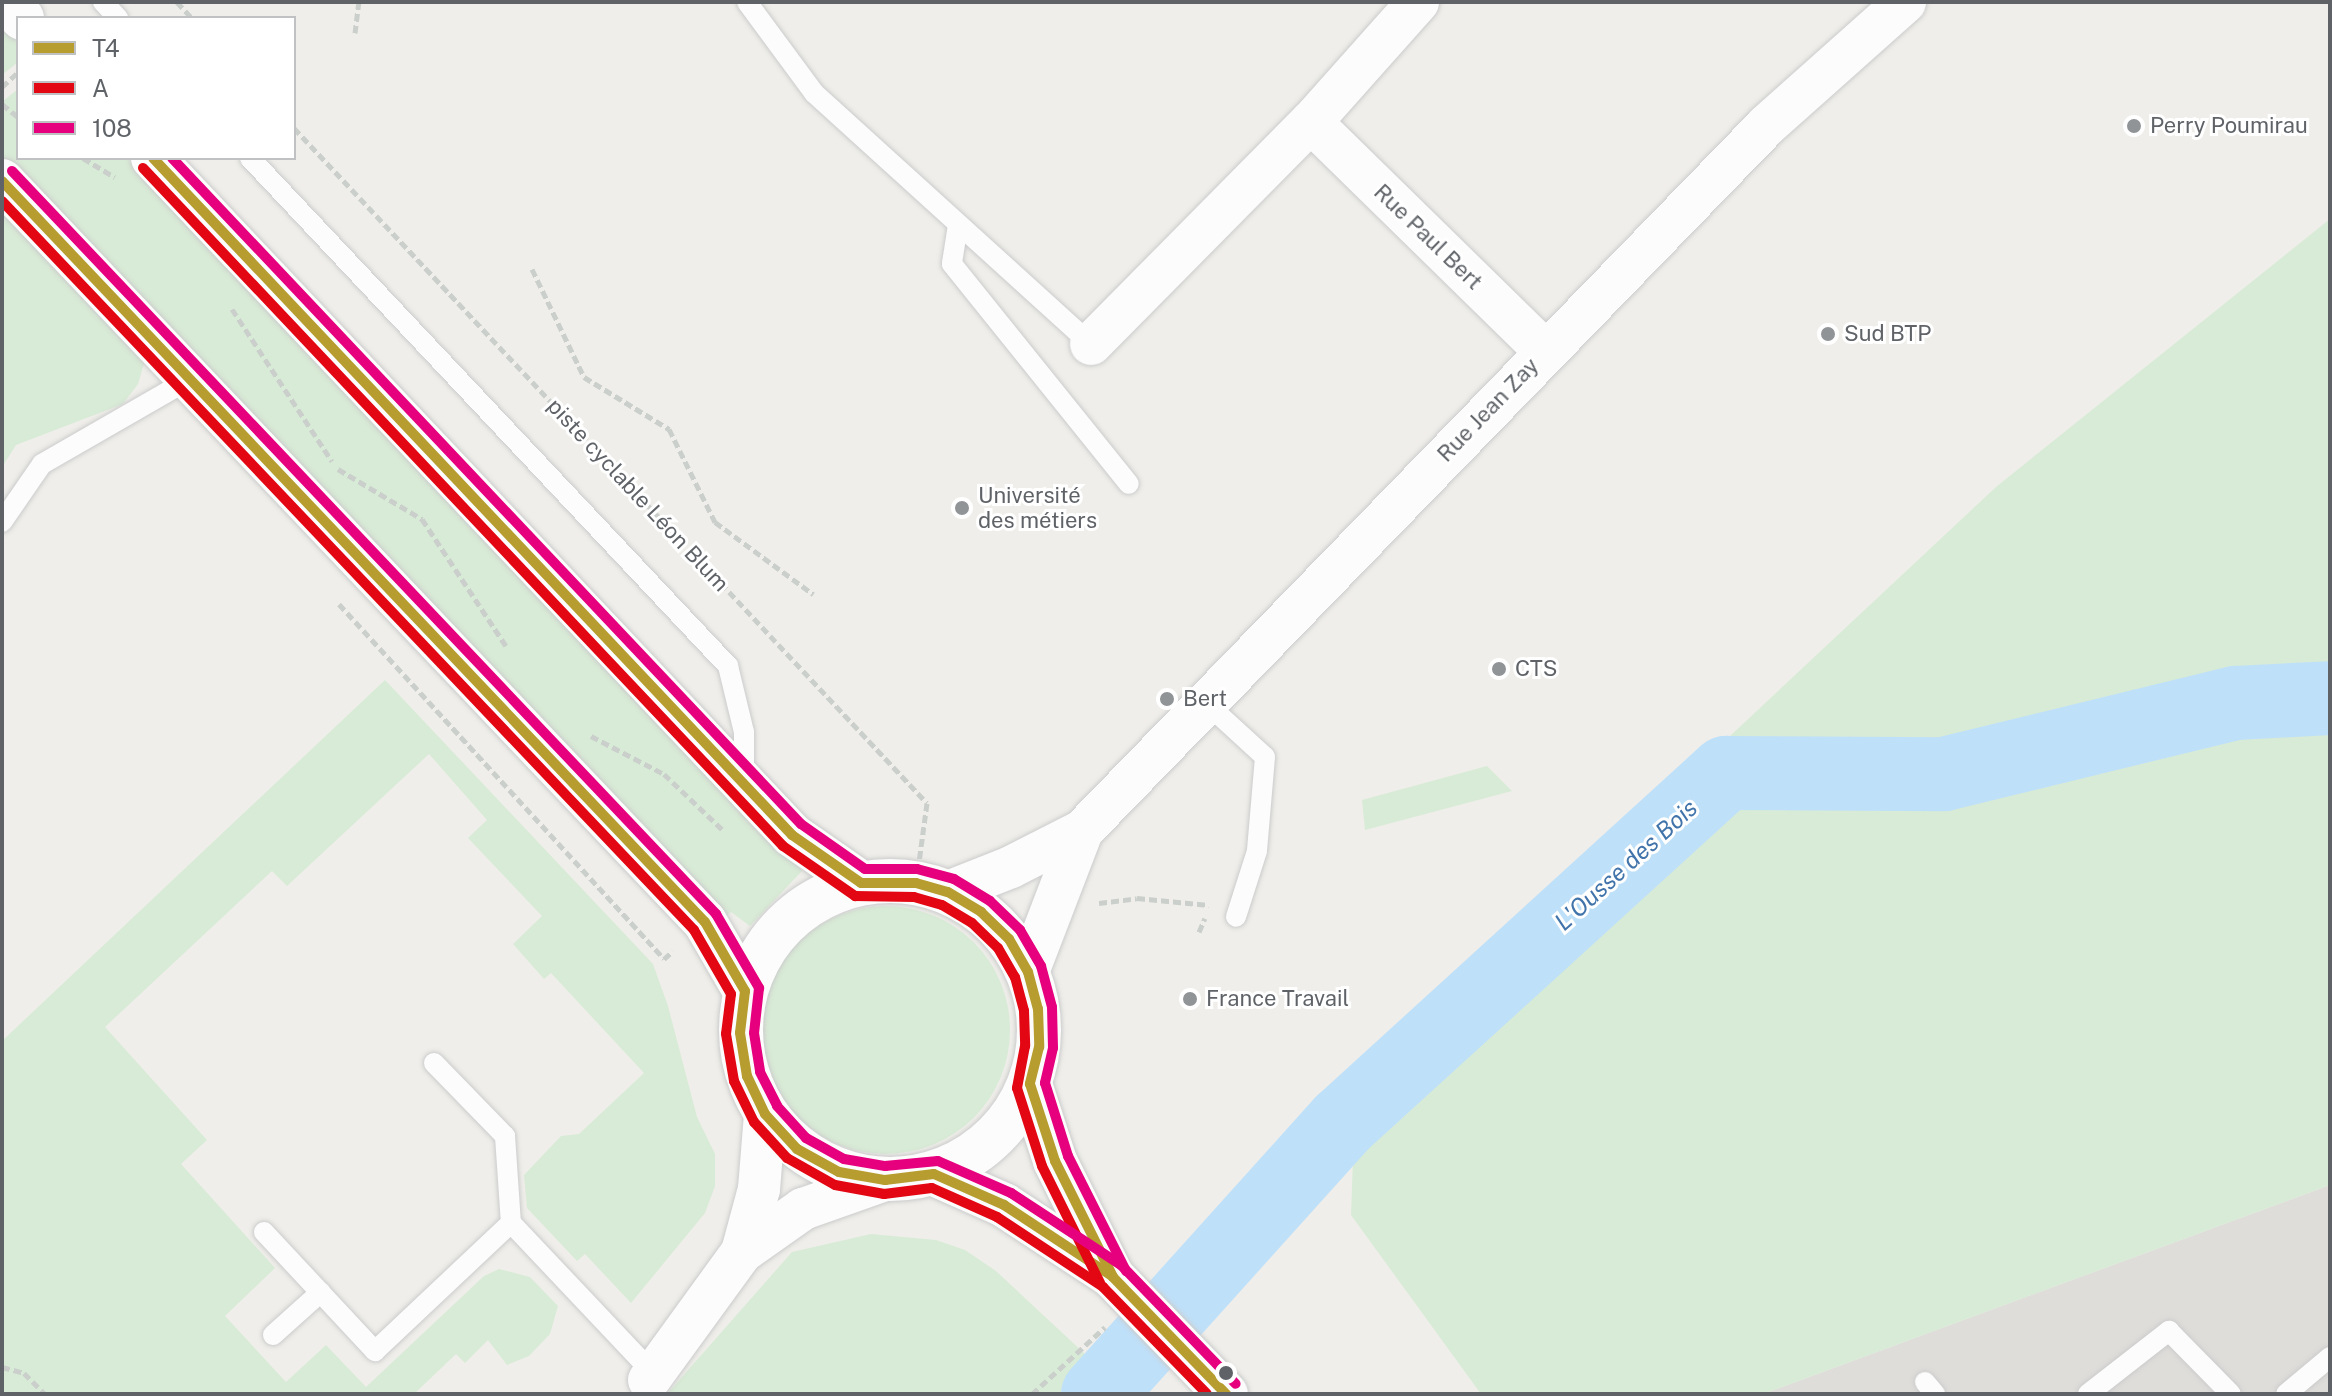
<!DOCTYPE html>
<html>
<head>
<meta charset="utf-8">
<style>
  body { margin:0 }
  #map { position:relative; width:2332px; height:1396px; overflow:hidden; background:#efeeea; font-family:"Public Sans",sans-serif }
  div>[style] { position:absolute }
  .industrial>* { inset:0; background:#dfddda }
  .green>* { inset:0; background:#d8ebd6 }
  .round { border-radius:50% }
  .river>* { height:74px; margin:-37px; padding:0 37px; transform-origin:37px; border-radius:37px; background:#bfe0f9 }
  .path>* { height:5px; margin-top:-2.5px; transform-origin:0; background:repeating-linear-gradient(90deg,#cacfcc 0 8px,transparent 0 12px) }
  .roads { filter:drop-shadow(0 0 2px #cbcccc) drop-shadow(0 0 2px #cbcccc) }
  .service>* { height:20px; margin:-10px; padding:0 10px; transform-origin:10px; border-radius:10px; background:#fdfcfc }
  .minor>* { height:42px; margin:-21px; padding:0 21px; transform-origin:21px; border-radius:21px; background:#fdfcfc }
  .tertiary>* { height:44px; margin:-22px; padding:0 22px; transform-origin:22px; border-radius:22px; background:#fdfcfc }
  .tertiary>.ring { margin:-22px; padding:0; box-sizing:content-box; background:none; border:44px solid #fdfcfc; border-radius:50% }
  .bus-1>* { height:10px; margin:-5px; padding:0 5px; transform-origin:5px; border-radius:5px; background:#b79d2f }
  .bus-2>* { height:10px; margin:-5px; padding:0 5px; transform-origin:5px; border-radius:5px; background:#e30613 }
  .bus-3>* { height:10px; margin:-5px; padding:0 5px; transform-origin:5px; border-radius:5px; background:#e6007e }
  .dots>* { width:22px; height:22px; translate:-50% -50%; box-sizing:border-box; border:4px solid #fff; border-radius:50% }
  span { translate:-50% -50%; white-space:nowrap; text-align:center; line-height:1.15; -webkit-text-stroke:6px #fff; paint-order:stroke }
  .poi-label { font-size:22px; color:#5f6368 }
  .left { translate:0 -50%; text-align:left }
  .street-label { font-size:22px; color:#5f6368 }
  .water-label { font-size:24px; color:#4174aa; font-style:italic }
  .frame { position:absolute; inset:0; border:4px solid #5f6368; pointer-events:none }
  .legend { position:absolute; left:16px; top:16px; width:280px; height:144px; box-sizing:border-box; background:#fff; border:2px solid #bfc1c3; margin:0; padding:10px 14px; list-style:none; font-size:24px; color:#5f6368 }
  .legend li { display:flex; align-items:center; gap:16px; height:40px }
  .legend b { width:40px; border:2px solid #bfc1c3 }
</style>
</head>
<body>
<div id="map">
  <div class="industrial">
    <div style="clip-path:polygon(2330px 1185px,2330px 1394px,1763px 1394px)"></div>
  </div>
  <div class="green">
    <div style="clip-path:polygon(2px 26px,18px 43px,18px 62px,2px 75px)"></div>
    <div style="clip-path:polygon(18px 89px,18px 158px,127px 158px,802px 871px,750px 926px,731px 912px,723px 919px,2px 159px,2px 102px)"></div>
    <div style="clip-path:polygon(2px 211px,145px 360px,138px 384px,123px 404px,16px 445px,2px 467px)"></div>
    <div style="clip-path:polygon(2330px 219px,2330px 1185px,1763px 1394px,1481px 1394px,1351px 1215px,1353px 1159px,1415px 1031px,1996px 487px)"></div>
    <div style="clip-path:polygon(385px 680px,653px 964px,668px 1006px,697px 1117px,715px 1154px,715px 1186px,705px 1213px,631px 1303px,585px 1254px,577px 1261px,527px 1208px,524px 1175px,561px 1136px,579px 1134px,644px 1073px,551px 973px,544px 979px,513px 944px,542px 916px,468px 838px,487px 820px,429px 754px,287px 886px,272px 871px,105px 1027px,207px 1140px,181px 1164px,275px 1268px,225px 1316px,286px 1382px,326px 1345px,366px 1387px,484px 1276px,499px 1269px,530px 1277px,558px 1306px,550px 1334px,529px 1356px,507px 1365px,488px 1340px,465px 1363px,456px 1354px,414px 1394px,2px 1394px,2px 1041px)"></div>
    <div style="clip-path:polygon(1487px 766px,1512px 791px,1365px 830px,1362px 800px)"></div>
    <div class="round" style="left:762px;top:906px;width:248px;height:248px"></div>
    <div style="clip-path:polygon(871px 1234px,936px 1240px,965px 1250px,996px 1271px,1128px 1394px,667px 1394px,792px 1252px)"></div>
  </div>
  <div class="river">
    <div style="left:1098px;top:1394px;width:365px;rotate:-48deg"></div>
    <div style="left:1342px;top:1123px;width:520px;rotate:-42.35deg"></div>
    <div style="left:1726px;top:773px;width:218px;rotate:0.3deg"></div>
    <div style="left:1944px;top:774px;width:301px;rotate:-13.7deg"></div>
    <div style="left:2236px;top:703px;width:94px;rotate:-3deg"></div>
  </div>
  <div class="path">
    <div style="left:177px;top:2px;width:22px;rotate:47deg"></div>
    <div style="left:355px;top:33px;width:31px;rotate:-83deg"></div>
    <div style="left:2px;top:87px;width:22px;rotate:-43deg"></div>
    <div style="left:2px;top:104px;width:21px;rotate:39deg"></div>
    <div style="left:294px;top:128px;width:925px;rotate:46.84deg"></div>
    <div style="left:927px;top:803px;width:60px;rotate:97.7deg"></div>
    <div style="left:83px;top:158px;width:37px;rotate:31deg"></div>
    <div style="left:532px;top:269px;width:120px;rotate:64.3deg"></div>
    <div style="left:584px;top:377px;width:100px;rotate:31.5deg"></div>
    <div style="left:669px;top:429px;width:104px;rotate:63.7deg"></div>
    <div style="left:715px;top:522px;width:122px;rotate:36.3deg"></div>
    <div style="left:232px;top:309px;width:182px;rotate:56.7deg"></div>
    <div style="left:338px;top:469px;width:98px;rotate:30.8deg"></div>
    <div style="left:422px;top:519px;width:152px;rotate:56.5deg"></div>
    <div style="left:339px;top:604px;width:481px;rotate:47.5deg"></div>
    <div style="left:664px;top:959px;width:12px;rotate:-42deg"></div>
    <div style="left:591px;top:736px;width:82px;rotate:27.5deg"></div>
    <div style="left:664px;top:774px;width:84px;rotate:43.6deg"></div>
    <div style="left:1099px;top:903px;width:38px;rotate:-7deg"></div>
    <div style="left:1137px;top:898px;width:72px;rotate:5.6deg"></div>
    <div style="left:1199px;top:932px;width:15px;rotate:-67deg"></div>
    <div style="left:2px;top:1367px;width:23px;rotate:15deg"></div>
    <div style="left:24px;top:1373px;width:30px;rotate:45deg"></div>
    <div style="left:1032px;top:1394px;width:99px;rotate:-42.5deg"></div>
  </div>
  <div class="roads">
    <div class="service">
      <div style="left:103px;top:2px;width:22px;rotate:47deg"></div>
      <div style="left:747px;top:2px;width:113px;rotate:53.6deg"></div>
      <div style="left:814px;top:93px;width:374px;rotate:42.2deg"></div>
      <div style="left:250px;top:158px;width:698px;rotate:46.74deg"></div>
      <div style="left:728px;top:666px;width:68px;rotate:76.4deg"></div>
      <div style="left:744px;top:732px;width:45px;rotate:90deg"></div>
      <div style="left:958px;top:225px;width:39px;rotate:99deg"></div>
      <div style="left:952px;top:264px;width:282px;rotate:51.2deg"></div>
      <div style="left:2px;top:522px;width:70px;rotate:-55.4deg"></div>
      <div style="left:42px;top:464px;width:171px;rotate:-29.9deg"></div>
      <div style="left:1205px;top:702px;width:81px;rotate:42.5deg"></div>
      <div style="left:1265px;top:757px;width:94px;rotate:94.9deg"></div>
      <div style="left:1257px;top:851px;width:69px;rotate:107.7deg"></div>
      <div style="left:434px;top:1063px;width:102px;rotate:45.8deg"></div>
      <div style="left:505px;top:1136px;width:87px;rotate:86.1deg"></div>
      <div style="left:511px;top:1223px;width:207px;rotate:46.6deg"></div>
      <div style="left:264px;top:1232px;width:163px;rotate:47deg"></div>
      <div style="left:375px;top:1351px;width:187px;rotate:-43.3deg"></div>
      <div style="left:273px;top:1335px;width:64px;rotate:-41.9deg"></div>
      <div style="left:1925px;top:1382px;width:16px;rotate:50deg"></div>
      <div style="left:2088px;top:1394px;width:103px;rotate:-37.9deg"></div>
      <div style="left:2169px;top:1331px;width:88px;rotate:45.5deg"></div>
      <div style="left:2286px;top:1394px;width:57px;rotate:-40.1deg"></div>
    </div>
    <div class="minor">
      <div style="left:1418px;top:2px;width:161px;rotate:131.7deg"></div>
      <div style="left:1311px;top:122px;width:327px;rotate:44.4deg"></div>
      <div style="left:1091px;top:344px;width:313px;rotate:-45.3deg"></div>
      <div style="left:948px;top:892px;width:68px;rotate:-21.6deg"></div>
      <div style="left:1011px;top:867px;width:80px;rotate:-26.9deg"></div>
      <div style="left:1082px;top:831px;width:984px;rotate:-45.86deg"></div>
      <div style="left:1767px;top:125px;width:185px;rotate:-41.7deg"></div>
      <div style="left:1028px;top:972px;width:151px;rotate:-69deg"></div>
      <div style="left:742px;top:1252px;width:65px;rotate:-74.9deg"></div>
      <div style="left:759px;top:1189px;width:75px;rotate:-85.4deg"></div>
      <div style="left:649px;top:1380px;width:158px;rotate:-54deg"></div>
      <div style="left:742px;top:1252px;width:75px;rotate:-35.2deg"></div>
      <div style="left:803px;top:1209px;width:87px;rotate:-19.5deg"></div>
    </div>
    <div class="tertiary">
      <div style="left:7px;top:2px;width:22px;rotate:47deg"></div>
      <div style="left:153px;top:158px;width:931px;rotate:46.65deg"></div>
      <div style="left:792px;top:835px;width:84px;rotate:34.8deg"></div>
      <div style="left:2px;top:181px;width:1021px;rotate:46.51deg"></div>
      <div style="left:705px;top:922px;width:80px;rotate:59.9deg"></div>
      <div class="ring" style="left:741px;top:881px;width:254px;height:254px"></div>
      <div style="left:1030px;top:1084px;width:81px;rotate:72deg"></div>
      <div style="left:1055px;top:1161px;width:126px;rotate:63.6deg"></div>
      <div style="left:934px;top:1174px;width:77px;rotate:23.9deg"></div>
      <div style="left:1004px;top:1205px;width:129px;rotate:33.3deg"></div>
      <div style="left:1112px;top:1276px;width:164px;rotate:46deg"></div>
    </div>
  </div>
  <div class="bus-1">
    <div style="left:153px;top:158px;width:931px;rotate:46.65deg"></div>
    <div style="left:792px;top:835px;width:84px;rotate:34.8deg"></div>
    <div style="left:861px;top:883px;width:55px"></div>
    <div style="left:916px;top:883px;width:33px;rotate:16deg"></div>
    <div style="left:948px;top:892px;width:39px;rotate:31deg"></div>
    <div style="left:981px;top:912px;width:39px;rotate:44deg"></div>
    <div style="left:1009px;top:939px;width:38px;rotate:60deg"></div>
    <div style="left:1028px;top:972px;width:38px;rotate:75deg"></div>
    <div style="left:1038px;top:1009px;width:38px;rotate:88deg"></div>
    <div style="left:1039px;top:1047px;width:38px;rotate:104deg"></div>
    <div style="left:1030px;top:1084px;width:81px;rotate:72deg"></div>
    <div style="left:1055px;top:1161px;width:130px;rotate:63.4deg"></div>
    <div style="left:2px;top:181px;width:1021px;rotate:46.51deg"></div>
    <div style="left:705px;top:922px;width:80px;rotate:59.9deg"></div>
    <div style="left:745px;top:991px;width:42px;rotate:96.8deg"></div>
    <div style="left:740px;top:1033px;width:44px;rotate:80.8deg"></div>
    <div style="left:747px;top:1076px;width:42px;rotate:64.7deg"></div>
    <div style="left:765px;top:1114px;width:47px;rotate:47.6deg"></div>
    <div style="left:797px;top:1149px;width:48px;rotate:28.7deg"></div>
    <div style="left:839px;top:1172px;width:47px;rotate:9.9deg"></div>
    <div style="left:885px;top:1180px;width:49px;rotate:-7deg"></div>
    <div style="left:934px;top:1174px;width:77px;rotate:23.9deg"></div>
    <div style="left:1004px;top:1205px;width:129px;rotate:33.3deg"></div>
    <div style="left:1112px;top:1276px;width:164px;rotate:46deg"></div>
  </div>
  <div class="bus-2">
    <div style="left:143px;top:168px;width:932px;rotate:46.65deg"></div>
    <div style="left:783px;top:846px;width:88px;rotate:34.8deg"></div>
    <div style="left:855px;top:896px;width:59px;rotate:1deg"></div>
    <div style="left:914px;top:897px;width:29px;rotate:16deg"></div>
    <div style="left:942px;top:905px;width:35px;rotate:31deg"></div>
    <div style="left:972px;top:923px;width:36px;rotate:44deg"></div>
    <div style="left:998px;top:948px;width:34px;rotate:60deg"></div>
    <div style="left:1015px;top:977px;width:35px;rotate:75deg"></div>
    <div style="left:1024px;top:1011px;width:35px;rotate:88deg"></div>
    <div style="left:1025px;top:1046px;width:43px;rotate:100.8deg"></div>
    <div style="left:1017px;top:1088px;width:82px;rotate:72.2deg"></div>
    <div style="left:1042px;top:1166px;width:131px;rotate:63.6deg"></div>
    <div style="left:2px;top:201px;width:1005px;rotate:46.49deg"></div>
    <div style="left:694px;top:930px;width:74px;rotate:60deg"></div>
    <div style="left:731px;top:994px;width:40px;rotate:97.1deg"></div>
    <div style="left:726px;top:1034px;width:48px;rotate:80.3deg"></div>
    <div style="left:734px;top:1081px;width:46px;rotate:64deg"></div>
    <div style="left:754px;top:1122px;width:49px;rotate:47.5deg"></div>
    <div style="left:787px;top:1158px;width:55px;rotate:29.4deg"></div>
    <div style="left:835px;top:1185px;width:50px;rotate:10.4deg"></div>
    <div style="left:884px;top:1194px;width:48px;rotate:-7.1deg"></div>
    <div style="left:932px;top:1188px;width:71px;rotate:24deg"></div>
    <div style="left:997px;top:1217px;width:127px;rotate:33.4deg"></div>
    <div style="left:1103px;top:1287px;width:149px;rotate:45.8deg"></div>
  </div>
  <div class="bus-3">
    <div style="left:172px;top:158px;width:916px;rotate:46.64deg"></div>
    <div style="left:801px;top:824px;width:78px;rotate:35.1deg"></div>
    <div style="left:865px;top:869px;width:52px"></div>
    <div style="left:917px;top:869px;width:38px;rotate:15deg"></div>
    <div style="left:954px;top:879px;width:42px;rotate:31.4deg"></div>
    <div style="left:990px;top:901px;width:42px;rotate:44deg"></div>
    <div style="left:1020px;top:930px;width:42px;rotate:59.7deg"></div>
    <div style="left:1041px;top:966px;width:42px;rotate:75deg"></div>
    <div style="left:1052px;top:1007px;width:41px;rotate:88.6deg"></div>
    <div style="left:1053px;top:1048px;width:36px;rotate:103deg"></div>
    <div style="left:1045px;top:1083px;width:77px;rotate:72.5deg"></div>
    <div style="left:1068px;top:1156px;width:129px;rotate:63.2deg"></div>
    <div style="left:12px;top:171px;width:1024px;rotate:46.54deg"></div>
    <div style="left:716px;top:914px;width:86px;rotate:59.8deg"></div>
    <div style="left:759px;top:988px;width:45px;rotate:96.3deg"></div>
    <div style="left:754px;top:1033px;width:39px;rotate:81deg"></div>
    <div style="left:760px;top:1072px;width:38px;rotate:63deg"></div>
    <div style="left:777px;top:1106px;width:43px;rotate:47.8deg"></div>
    <div style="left:806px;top:1138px;width:43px;rotate:28.9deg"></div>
    <div style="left:844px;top:1159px;width:42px;rotate:9.7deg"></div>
    <div style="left:885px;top:1166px;width:53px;rotate:-5.4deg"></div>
    <div style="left:938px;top:1161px;width:80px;rotate:23.7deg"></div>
    <div style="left:1011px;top:1193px;width:131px;rotate:33.2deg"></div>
    <div style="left:1121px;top:1265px;width:165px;rotate:46deg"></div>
  </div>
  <div class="dots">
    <div style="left:2134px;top:126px;background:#919496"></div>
    <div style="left:1828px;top:334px;background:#919496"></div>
    <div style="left:962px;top:508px;background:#919496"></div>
    <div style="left:1499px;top:669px;background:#919496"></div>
    <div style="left:1167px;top:699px;background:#919496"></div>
    <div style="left:1190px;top:999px;background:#919496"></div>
    <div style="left:1226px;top:1373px;background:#5f6368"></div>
  </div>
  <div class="poi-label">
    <span class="left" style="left:2150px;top:126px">Perry Poumirau</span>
    <span class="left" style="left:1844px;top:334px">Sud BTP</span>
    <span class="left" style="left:978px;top:508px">Université<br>des métiers</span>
    <span class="left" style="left:1515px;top:669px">CTS</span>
    <span class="left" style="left:1183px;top:699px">Bert</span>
    <span class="left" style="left:1206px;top:999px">France Travail</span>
  </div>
  <div class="street-label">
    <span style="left:1428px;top:237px;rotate:44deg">Rue Paul Bert</span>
    <span style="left:1488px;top:410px;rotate:-46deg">Rue Jean Zay</span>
    <span style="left:638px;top:495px;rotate:47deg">piste cyclable Léon Blum</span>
  </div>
  <div class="water-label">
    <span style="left:1626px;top:865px;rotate:-42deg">L'Ousse des Bois</span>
  </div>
  <div class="frame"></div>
  <ul class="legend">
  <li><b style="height:10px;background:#b79d2f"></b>T4</li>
  <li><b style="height:10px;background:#e30613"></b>A</li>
  <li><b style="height:10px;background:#e6007e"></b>108</li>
  </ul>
</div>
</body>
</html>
